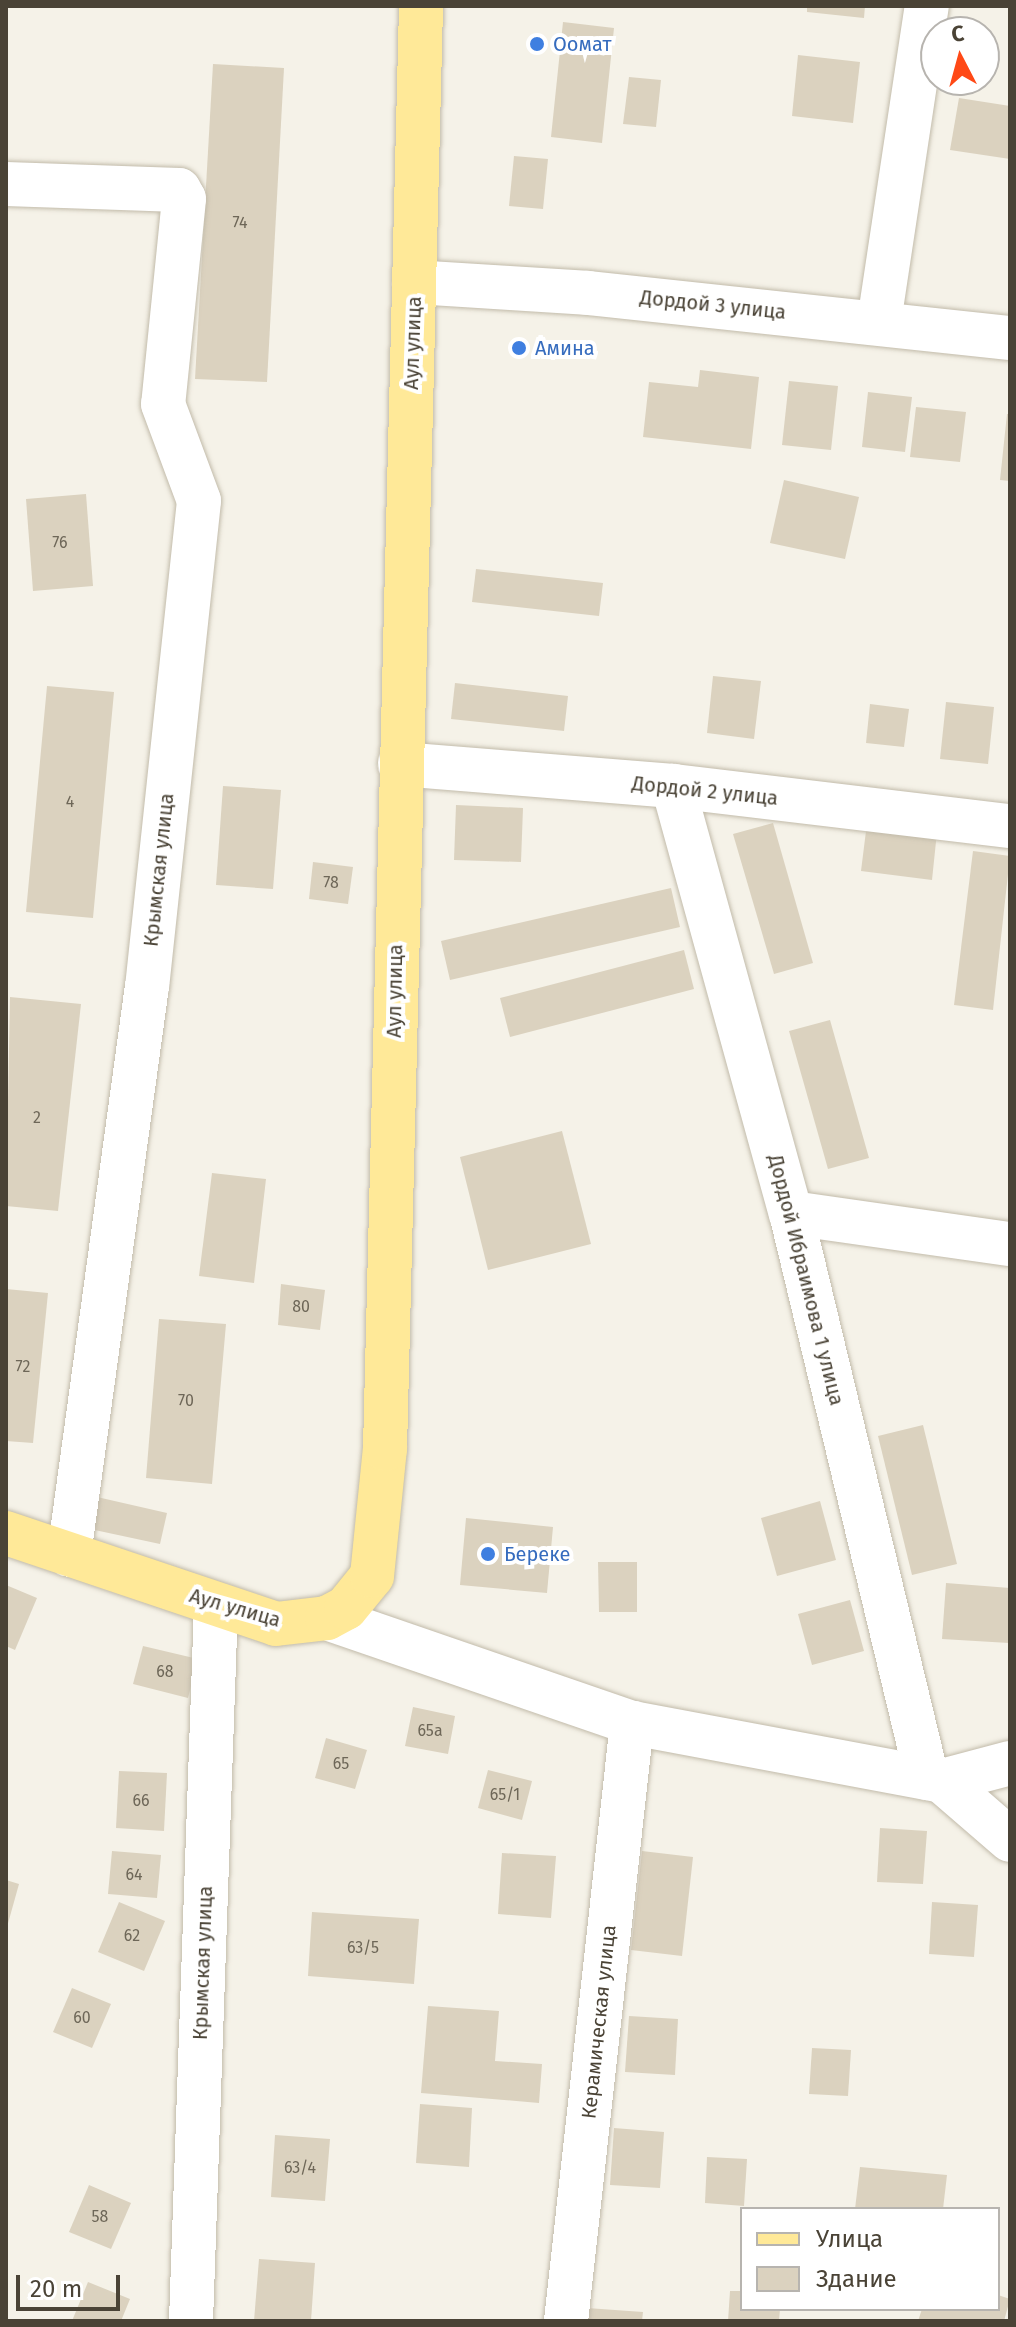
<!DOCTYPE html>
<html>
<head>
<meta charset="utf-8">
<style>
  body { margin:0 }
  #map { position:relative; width:1016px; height:2327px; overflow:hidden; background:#f5f2e8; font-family:"Fira Sans",sans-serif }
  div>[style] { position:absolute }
  .building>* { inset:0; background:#dbd2bf }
  .roads { filter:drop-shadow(0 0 2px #c2bbaa) drop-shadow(0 0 2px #c2bbaa) }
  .minor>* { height:44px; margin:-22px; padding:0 22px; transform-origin:22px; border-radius:22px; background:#fff }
  .major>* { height:44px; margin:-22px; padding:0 22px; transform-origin:22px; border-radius:22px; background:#ffe998 }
  .dots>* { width:22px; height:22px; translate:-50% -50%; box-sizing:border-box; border:4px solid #fff; border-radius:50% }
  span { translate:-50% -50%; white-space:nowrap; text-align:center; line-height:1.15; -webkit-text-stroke:8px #fff; paint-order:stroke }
  .number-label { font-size:16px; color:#6e6758 }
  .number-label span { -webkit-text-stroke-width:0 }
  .shop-label { font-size:20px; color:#366cbe }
  .left { translate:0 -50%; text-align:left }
  .street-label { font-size:20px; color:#4a4336 }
  .frame { position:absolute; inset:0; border:8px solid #4a4336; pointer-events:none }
  .legend { position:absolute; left:740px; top:2207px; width:260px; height:104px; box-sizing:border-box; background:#fff; border:2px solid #b7b4af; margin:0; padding:10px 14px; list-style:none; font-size:24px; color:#4a4336 }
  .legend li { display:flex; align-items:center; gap:16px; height:40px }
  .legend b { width:40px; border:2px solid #b7b4af }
  .north { position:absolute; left:920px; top:16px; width:80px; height:80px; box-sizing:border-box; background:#fff; border:2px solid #b7b4af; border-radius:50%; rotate:354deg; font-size:22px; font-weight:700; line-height:32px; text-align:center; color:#4a4336 }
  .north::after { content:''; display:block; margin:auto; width:28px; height:36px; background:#ff4916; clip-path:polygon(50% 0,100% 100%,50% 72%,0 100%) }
  .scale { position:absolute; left:16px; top:2275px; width:104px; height:36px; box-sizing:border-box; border:4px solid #4a4336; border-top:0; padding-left:10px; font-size:24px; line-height:28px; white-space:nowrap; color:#4a4336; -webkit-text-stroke:6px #fff; paint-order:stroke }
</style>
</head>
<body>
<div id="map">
  <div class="building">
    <div style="clip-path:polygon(807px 6px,865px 6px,864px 18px,807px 12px)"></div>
    <div style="clip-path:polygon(563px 22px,614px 28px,602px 143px,551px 137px)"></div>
    <div style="clip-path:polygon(798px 55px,860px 62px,853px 123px,792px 116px)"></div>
    <div style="clip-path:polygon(213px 64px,284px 68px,267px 382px,195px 379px)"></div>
    <div style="clip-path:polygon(629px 77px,661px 80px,656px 127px,623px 124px)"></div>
    <div style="clip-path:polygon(959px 98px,1010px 106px,1010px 159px,950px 150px)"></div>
    <div style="clip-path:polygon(514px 156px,548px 159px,543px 209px,509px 206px)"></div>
    <div style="clip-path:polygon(700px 370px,759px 377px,751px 449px,643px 437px,649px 382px,698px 387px)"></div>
    <div style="clip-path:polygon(789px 381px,838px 386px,831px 450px,782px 445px)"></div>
    <div style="clip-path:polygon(868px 392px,912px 397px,905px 452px,862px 447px)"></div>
    <div style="clip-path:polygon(916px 407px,966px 412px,960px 462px,910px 457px)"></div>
    <div style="clip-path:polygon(1007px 414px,1010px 414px,1010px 481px,1000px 480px)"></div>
    <div style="clip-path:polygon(784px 480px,859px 497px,845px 559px,770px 543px)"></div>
    <div style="clip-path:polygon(86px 494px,93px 586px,33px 591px,26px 499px)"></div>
    <div style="clip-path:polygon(476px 569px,603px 583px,599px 616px,472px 602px)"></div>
    <div style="clip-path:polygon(713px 676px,761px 681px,754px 739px,707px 733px)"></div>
    <div style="clip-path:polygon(455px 683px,568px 696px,564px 731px,451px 719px)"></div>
    <div style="clip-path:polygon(47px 686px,114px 692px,93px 918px,26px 912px)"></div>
    <div style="clip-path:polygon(946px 702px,994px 707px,988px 764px,940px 759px)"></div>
    <div style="clip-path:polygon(870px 704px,909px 709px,904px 747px,866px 743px)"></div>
    <div style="clip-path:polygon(223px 786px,281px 790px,273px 889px,216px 885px)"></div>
    <div style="clip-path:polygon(456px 805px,523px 808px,521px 862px,454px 860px)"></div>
    <div style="clip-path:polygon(773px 823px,813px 963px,774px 974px,733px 834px)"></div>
    <div style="clip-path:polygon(867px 823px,937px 832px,932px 880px,861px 871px)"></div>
    <div style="clip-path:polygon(973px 851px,1010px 856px,993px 1010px,954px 1005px)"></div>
    <div style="clip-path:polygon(313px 862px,353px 867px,348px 904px,309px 899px)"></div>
    <div style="clip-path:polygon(671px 888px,680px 927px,450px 980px,441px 941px)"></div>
    <div style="clip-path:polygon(684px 950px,694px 989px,510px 1037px,500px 998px)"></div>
    <div style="clip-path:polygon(10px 997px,81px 1004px,58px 1211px,6px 1206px)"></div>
    <div style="clip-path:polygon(830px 1020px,869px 1158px,828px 1169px,789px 1031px)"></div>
    <div style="clip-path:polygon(562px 1131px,591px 1244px,488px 1270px,460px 1157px)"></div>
    <div style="clip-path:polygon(212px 1173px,266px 1179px,254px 1283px,199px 1276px)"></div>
    <div style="clip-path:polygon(281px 1284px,325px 1290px,320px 1330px,278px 1325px)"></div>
    <div style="clip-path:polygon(6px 1289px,48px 1293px,33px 1443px,6px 1441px)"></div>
    <div style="clip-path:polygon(159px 1319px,226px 1324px,212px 1484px,146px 1478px)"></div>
    <div style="clip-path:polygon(923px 1425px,957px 1564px,912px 1575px,878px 1436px)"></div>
    <div style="clip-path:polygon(97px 1497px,167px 1513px,160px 1544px,90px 1529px)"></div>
    <div style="clip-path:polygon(820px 1501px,836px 1560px,777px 1576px,761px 1518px)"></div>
    <div style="clip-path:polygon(466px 1518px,553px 1527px,547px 1593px,460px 1585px)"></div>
    <div style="clip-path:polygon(598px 1562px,637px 1562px,637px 1612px,599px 1612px)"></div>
    <div style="clip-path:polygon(946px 1583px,1010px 1588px,1009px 1643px,942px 1639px)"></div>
    <div style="clip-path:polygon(6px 1585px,37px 1598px,15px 1650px,6px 1646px)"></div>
    <div style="clip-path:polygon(850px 1600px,864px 1651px,812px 1665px,798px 1614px)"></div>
    <div style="clip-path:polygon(143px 1646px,198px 1659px,188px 1698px,133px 1684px)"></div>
    <div style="clip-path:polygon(413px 1707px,455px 1716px,448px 1754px,405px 1746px)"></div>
    <div style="clip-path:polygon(326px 1738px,367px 1750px,355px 1789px,315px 1778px)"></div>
    <div style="clip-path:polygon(488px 1770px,532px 1781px,522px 1820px,478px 1808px)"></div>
    <div style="clip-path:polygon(119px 1771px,167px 1773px,164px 1831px,116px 1828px)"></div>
    <div style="clip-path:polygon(880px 1828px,927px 1831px,923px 1884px,877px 1882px)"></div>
    <div style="clip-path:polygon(112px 1851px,161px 1855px,157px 1898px,108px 1894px)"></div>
    <div style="clip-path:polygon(642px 1851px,693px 1857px,682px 1956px,631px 1950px)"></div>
    <div style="clip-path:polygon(502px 1853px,556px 1856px,551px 1918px,498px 1914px)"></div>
    <div style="clip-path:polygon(6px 1880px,19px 1884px,7px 1927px,6px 1927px)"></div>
    <div style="clip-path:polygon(119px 1902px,165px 1921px,144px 1971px,98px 1952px)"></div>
    <div style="clip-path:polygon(932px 1902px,978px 1905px,974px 1957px,929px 1954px)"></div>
    <div style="clip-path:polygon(312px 1912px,419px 1919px,414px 1984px,308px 1976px)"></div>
    <div style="clip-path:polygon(72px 1988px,111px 2004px,92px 2048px,53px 2032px)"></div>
    <div style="clip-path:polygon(428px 2006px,499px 2011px,495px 2061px,542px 2064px,539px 2103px,421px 2093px)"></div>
    <div style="clip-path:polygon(629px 2016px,678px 2019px,675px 2075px,625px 2072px)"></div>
    <div style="clip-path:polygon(812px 2048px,851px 2050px,848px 2096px,809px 2094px)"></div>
    <div style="clip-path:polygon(420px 2104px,472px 2108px,469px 2167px,416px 2163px)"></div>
    <div style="clip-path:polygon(614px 2128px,664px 2132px,660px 2188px,610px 2185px)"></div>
    <div style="clip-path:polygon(275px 2135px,330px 2139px,325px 2201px,271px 2197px)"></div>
    <div style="clip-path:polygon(707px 2157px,747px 2159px,744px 2206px,705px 2203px)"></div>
    <div style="clip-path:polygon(860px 2167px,947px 2175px,943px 2209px,855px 2209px)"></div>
    <div style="clip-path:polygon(89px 2185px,131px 2203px,111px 2249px,69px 2232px)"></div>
    <div style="clip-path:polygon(259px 2259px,315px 2263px,311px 2321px,254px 2321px)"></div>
    <div style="clip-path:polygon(88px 2282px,130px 2299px,121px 2321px,72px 2321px)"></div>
    <div style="clip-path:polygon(730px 2291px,742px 2291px,742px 2309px,780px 2309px,779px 2321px,728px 2321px)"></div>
    <div style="clip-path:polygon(998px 2295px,1010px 2299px,1004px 2321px,918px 2321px,922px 2309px,998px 2309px)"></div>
    <div style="clip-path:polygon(587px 2308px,643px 2312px,642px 2321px,586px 2321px)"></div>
  </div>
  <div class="roads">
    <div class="minor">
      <div style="left:6px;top:184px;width:173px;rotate:2deg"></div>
      <div style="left:179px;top:190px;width:10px;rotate:61deg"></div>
      <div style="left:184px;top:199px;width:206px;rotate:95.8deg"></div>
      <div style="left:163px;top:404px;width:103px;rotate:69.6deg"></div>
      <div style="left:199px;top:501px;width:488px;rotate:96.1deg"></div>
      <div style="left:147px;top:986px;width:574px;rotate:97.81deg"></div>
      <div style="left:414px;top:282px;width:174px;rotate:3.6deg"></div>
      <div style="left:588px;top:293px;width:424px;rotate:6.1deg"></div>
      <div style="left:879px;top:322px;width:320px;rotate:-81.4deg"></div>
      <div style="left:400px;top:764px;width:274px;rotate:4.6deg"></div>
      <div style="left:673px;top:786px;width:339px;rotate:6.8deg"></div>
      <div style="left:673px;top:786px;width:443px;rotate:74.6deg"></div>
      <div style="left:791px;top:1213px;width:581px;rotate:76.47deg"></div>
      <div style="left:791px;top:1213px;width:221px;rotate:8.1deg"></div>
      <div style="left:327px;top:1618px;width:323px;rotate:19deg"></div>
      <div style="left:632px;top:1723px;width:315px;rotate:10.6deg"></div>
      <div style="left:942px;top:1781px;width:90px;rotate:40.9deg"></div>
      <div style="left:942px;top:1781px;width:70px;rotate:-14.8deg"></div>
      <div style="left:191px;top:2321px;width:715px;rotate:-88deg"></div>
      <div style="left:566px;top:2321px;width:602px;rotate:-83.7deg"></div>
    </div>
    <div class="major">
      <div style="left:6px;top:1533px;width:285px;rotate:18.6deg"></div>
      <div style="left:276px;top:1624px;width:51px;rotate:-6.7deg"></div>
      <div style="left:327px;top:1618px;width:21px;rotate:-28deg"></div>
      <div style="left:346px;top:1608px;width:41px;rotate:-50.9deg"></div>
      <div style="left:372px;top:1576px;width:128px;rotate:-84.2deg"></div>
      <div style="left:385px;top:1449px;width:1443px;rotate:-88.57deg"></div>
    </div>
  </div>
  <div class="dots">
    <div style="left:537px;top:44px;background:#3f7fe0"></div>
    <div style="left:519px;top:348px;background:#3f7fe0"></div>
    <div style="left:488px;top:1554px;background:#3f7fe0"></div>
  </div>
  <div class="number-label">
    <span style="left:240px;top:223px">74</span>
    <span style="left:60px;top:543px">76</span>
    <span style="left:70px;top:802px">4</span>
    <span style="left:331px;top:883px">78</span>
    <span style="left:37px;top:1118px">2</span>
    <span style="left:301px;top:1307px">80</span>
    <span style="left:23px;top:1367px">72</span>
    <span style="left:186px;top:1401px">70</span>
    <span style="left:165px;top:1672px">68</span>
    <span style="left:430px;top:1731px">65а</span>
    <span style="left:341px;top:1764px">65</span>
    <span style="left:505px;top:1795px">65/1</span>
    <span style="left:141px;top:1801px">66</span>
    <span style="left:134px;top:1875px">64</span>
    <span style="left:132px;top:1936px">62</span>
    <span style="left:363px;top:1948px">63/5</span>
    <span style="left:82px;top:2018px">60</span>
    <span style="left:300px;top:2168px">63/4</span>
    <span style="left:100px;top:2217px">58</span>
  </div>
  <div class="shop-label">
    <span class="left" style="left:553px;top:44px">Оомат</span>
    <span class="left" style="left:535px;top:348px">Амина</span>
    <span class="left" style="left:504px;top:1554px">Береке</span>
  </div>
  <div class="street-label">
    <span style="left:713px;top:305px;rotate:6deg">Дордой 3 улица</span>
    <span style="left:413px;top:343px;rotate:-88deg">Аул улица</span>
    <span style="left:705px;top:791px;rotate:6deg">Дордой 2 улица</span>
    <span style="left:159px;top:870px;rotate:-84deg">Крымская улица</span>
    <span style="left:395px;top:991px;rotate:-89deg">Аул улица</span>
    <span style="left:806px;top:1280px;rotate:76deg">Дордой Ибраимова 1 улица</span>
    <span style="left:235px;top:1608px;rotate:16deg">Аул улица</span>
    <span style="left:203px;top:1963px;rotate:-88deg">Крымская улица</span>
    <span style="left:599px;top:2022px;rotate:-84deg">Керамическая улица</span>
  </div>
  <div class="frame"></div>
  <ul class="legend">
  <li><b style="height:10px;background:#ffe998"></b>Улица</li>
  <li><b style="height:22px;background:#dbd2bf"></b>Здание</li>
  </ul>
  <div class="north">С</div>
  <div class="scale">20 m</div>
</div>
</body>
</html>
